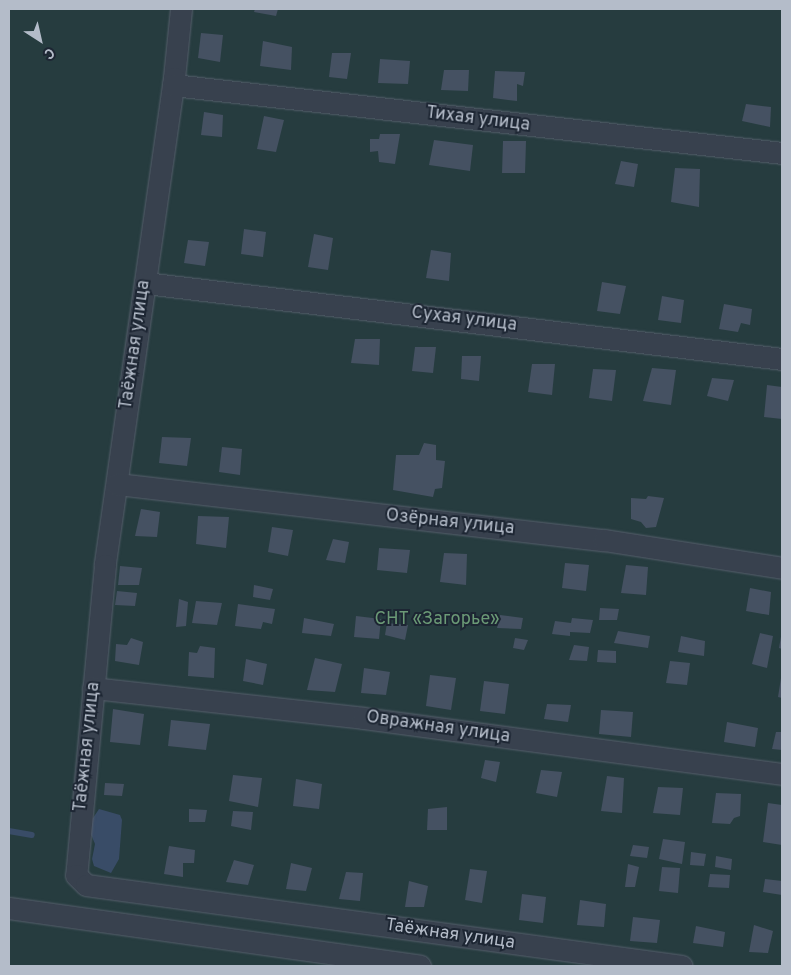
<!DOCTYPE html>
<html>
<head>
<meta charset="utf-8">
<style>
  body { margin:0 }
  #map { position:relative; width:791px; height:975px; overflow:hidden; background:#242f3e; font-family:Overpass,sans-serif }
  div>[style] { position:absolute }
  .green>* { inset:0; background:#263c3f }
  .water>* { inset:0; background:#394c67 }
  .stream>* { height:5.5px; margin:-2.75px; padding:0 2.75px; transform-origin:2.75px; border-radius:2.75px; background:#394c67 }
  .building>* { inset:0; background:#455162 }
  .roads { filter:drop-shadow(0 0 1px #565f6c) drop-shadow(0 0 1px #565f6c) }
  .minor>* { height:21px; margin:-10.5px; padding:0 10.5px; transform-origin:10.5px; border-radius:10.5px; background:#38414e }
  span { translate:-50% -50%; white-space:nowrap; text-align:center; line-height:1.15; -webkit-text-stroke:4px #1d2633; paint-order:stroke }
  .street-label { font-size:18px; color:#b4bcc9 }
  .park-label { font-size:18px; color:#6b9a76 }
  .frame { position:absolute; inset:0; border:10px solid #b4bcc9; pointer-events:none }
  .north { position:absolute; left:15px; top:15px; width:50px; height:50px; -webkit-text-stroke:4px #1d2633; paint-order:stroke; rotate:145deg; font-size:14px; font-weight:700; line-height:20px; text-align:center; color:#b4bcc9 }
  .north::after { content:''; display:block; margin:auto; width:18px; height:22px; background:#b4bcc9; clip-path:polygon(50% 0,100% 100%,50% 72%,0 100%) }
</style>
</head>
<body>
<div id="map">
  <div class="green">
    <div style="clip-path:polygon(9px 9px,782px 9px,782px 966px,9px 966px)"></div>
  </div>
  <div class="water">
    <div style="clip-path:polygon(99px 809px,120px 815px,122px 820px,119px 859px,111px 873px,94px 866px,92px 859px,95px 844px,90px 832px,91px 821px)"></div>
  </div>
  <div class="stream">
    <div style="left:9px;top:831px;width:23px;rotate:10deg"></div>
  </div>
  <div class="building">
    <div style="clip-path:polygon(255px 9px,278px 9px,276px 16px,254px 12px)"></div>
    <div style="clip-path:polygon(201px 33px,223px 35px,220px 62px,198px 58px)"></div>
    <div style="clip-path:polygon(263px 41px,292px 47px,291px 70px,260px 66px)"></div>
    <div style="clip-path:polygon(332px 53px,351px 53px,347px 79px,329px 77px)"></div>
    <div style="clip-path:polygon(380px 59px,410px 61px,408px 84px,378px 83px)"></div>
    <div style="clip-path:polygon(444px 70px,469px 70px,468px 91px,441px 90px)"></div>
    <div style="clip-path:polygon(495px 71px,525px 72px,523px 86px,517px 84px,517px 101px,493px 98px)"></div>
    <div style="clip-path:polygon(746px 104px,771px 107px,770px 127px,742px 121px)"></div>
    <div style="clip-path:polygon(204px 112px,223px 115px,222px 137px,201px 135px)"></div>
    <div style="clip-path:polygon(264px 116px,284px 120px,276px 152px,257px 149px)"></div>
    <div style="clip-path:polygon(380px 134px,400px 134px,395px 164px,379px 162px,378px 151px,370px 152px,370px 139px,379px 139px)"></div>
    <div style="clip-path:polygon(434px 140px,473px 145px,470px 171px,429px 165px)"></div>
    <div style="clip-path:polygon(503px 141px,526px 141px,525px 173px,502px 173px)"></div>
    <div style="clip-path:polygon(621px 161px,638px 164px,634px 187px,615px 184px)"></div>
    <div style="clip-path:polygon(675px 168px,700px 169px,699px 207px,671px 202px)"></div>
    <div style="clip-path:polygon(244px 229px,266px 232px,263px 257px,241px 254px)"></div>
    <div style="clip-path:polygon(314px 234px,333px 238px,328px 270px,308px 267px)"></div>
    <div style="clip-path:polygon(188px 240px,209px 242px,205px 266px,184px 263px)"></div>
    <div style="clip-path:polygon(431px 250px,451px 253px,449px 281px,426px 278px)"></div>
    <div style="clip-path:polygon(602px 282px,626px 286px,620px 314px,597px 311px)"></div>
    <div style="clip-path:polygon(662px 296px,684px 300px,681px 323px,658px 320px)"></div>
    <div style="clip-path:polygon(724px 304px,752px 309px,750px 325px,741px 323px,738px 332px,719px 329px)"></div>
    <div style="clip-path:polygon(355px 339px,380px 339px,379px 365px,351px 363px)"></div>
    <div style="clip-path:polygon(415px 347px,436px 347px,433px 373px,412px 371px)"></div>
    <div style="clip-path:polygon(462px 356px,481px 356px,479px 381px,461px 379px)"></div>
    <div style="clip-path:polygon(532px 364px,555px 364px,552px 395px,528px 392px)"></div>
    <div style="clip-path:polygon(652px 368px,676px 370px,671px 405px,643px 401px)"></div>
    <div style="clip-path:polygon(593px 369px,616px 370px,612px 401px,589px 398px)"></div>
    <div style="clip-path:polygon(712px 378px,734px 380px,728px 401px,707px 396px)"></div>
    <div style="clip-path:polygon(767px 385px,782px 387px,782px 419px,764px 417px)"></div>
    <div style="clip-path:polygon(162px 437px,191px 438px,187px 466px,159px 463px)"></div>
    <div style="clip-path:polygon(424px 443px,436px 445px,436px 460px,445px 461px,442px 488px,435px 489px,433px 497px,393px 490px,396px 455px,419px 455px)"></div>
    <div style="clip-path:polygon(222px 447px,242px 449px,240px 475px,219px 472px)"></div>
    <div style="clip-path:polygon(648px 496px,664px 498px,656px 527px,646px 528px,641px 522px,631px 519px,631px 498px,646px 499px)"></div>
    <div style="clip-path:polygon(141px 509px,160px 512px,157px 537px,135px 536px)"></div>
    <div style="clip-path:polygon(198px 516px,229px 517px,226px 548px,196px 544px)"></div>
    <div style="clip-path:polygon(272px 527px,293px 530px,288px 556px,268px 552px)"></div>
    <div style="clip-path:polygon(333px 539px,349px 542px,345px 563px,326px 560px)"></div>
    <div style="clip-path:polygon(379px 548px,410px 550px,407px 573px,377px 570px)"></div>
    <div style="clip-path:polygon(444px 553px,467px 554px,466px 585px,440px 582px)"></div>
    <div style="clip-path:polygon(565px 563px,589px 565px,586px 591px,562px 588px)"></div>
    <div style="clip-path:polygon(626px 565px,648px 567px,646px 595px,621px 593px)"></div>
    <div style="clip-path:polygon(120px 566px,142px 568px,139px 585px,118px 585px)"></div>
    <div style="clip-path:polygon(254px 585px,273px 589px,270px 600px,253px 597px)"></div>
    <div style="clip-path:polygon(750px 588px,771px 592px,769px 615px,746px 611px)"></div>
    <div style="clip-path:polygon(117px 591px,137px 593px,135px 606px,115px 605px)"></div>
    <div style="clip-path:polygon(179px 599px,188px 602px,186px 626px,176px 627px)"></div>
    <div style="clip-path:polygon(196px 601px,222px 603px,217px 625px,192px 623px)"></div>
    <div style="clip-path:polygon(238px 604px,275px 609px,272px 624px,263px 622px,261px 629px,235px 626px)"></div>
    <div style="clip-path:polygon(600px 608px,619px 609px,617px 620px,599px 620px)"></div>
    <div style="clip-path:polygon(500px 615px,523px 618px,521px 629px,497px 628px)"></div>
    <div style="clip-path:polygon(356px 616px,381px 619px,379px 639px,354px 637px)"></div>
    <div style="clip-path:polygon(304px 618px,334px 624px,331px 636px,302px 633px)"></div>
    <div style="clip-path:polygon(572px 618px,593px 620px,590px 633px,570px 632px,570px 636px,552px 634px,555px 621px,571px 623px)"></div>
    <div style="clip-path:polygon(387px 623px,408px 625px,405px 640px,385px 635px)"></div>
    <div style="clip-path:polygon(618px 631px,650px 636px,648px 648px,614px 643px)"></div>
    <div style="clip-path:polygon(782px 631px,782px 649px,779px 648px)"></div>
    <div style="clip-path:polygon(760px 633px,773px 636px,767px 668px,752px 664px)"></div>
    <div style="clip-path:polygon(681px 636px,705px 641px,704px 656px,678px 652px)"></div>
    <div style="clip-path:polygon(131px 638px,143px 642px,139px 665px,115px 661px,116px 644px,127px 645px)"></div>
    <div style="clip-path:polygon(515px 638px,528px 640px,524px 650px,513px 648px)"></div>
    <div style="clip-path:polygon(574px 645px,589px 647px,587px 661px,569px 660px)"></div>
    <div style="clip-path:polygon(200px 646px,215px 648px,214px 678px,188px 676px,189px 652px,197px 653px)"></div>
    <div style="clip-path:polygon(598px 650px,616px 651px,616px 663px,597px 662px)"></div>
    <div style="clip-path:polygon(315px 658px,342px 664px,335px 692px,307px 690px)"></div>
    <div style="clip-path:polygon(246px 659px,267px 664px,263px 685px,243px 681px)"></div>
    <div style="clip-path:polygon(670px 661px,690px 663px,687px 685px,666px 683px)"></div>
    <div style="clip-path:polygon(364px 668px,390px 672px,386px 695px,361px 693px)"></div>
    <div style="clip-path:polygon(430px 675px,456px 678px,451px 710px,426px 706px)"></div>
    <div style="clip-path:polygon(781px 678px,782px 678px,782px 698px,778px 697px)"></div>
    <div style="clip-path:polygon(484px 681px,509px 684px,505px 714px,480px 711px)"></div>
    <div style="clip-path:polygon(547px 704px,571px 705px,568px 722px,544px 719px)"></div>
    <div style="clip-path:polygon(113px 709px,144px 714px,140px 745px,110px 742px)"></div>
    <div style="clip-path:polygon(601px 710px,633px 712px,631px 737px,599px 734px)"></div>
    <div style="clip-path:polygon(171px 720px,210px 724px,206px 750px,168px 746px)"></div>
    <div style="clip-path:polygon(727px 722px,758px 728px,755px 747px,724px 742px)"></div>
    <div style="clip-path:polygon(776px 732px,782px 732px,782px 750px,772px 749px)"></div>
    <div style="clip-path:polygon(485px 760px,500px 762px,496px 782px,481px 778px)"></div>
    <div style="clip-path:polygon(541px 770px,562px 772px,557px 797px,536px 793px)"></div>
    <div style="clip-path:polygon(233px 775px,262px 778px,258px 807px,229px 801px)"></div>
    <div style="clip-path:polygon(607px 776px,624px 778px,622px 813px,601px 811px)"></div>
    <div style="clip-path:polygon(296px 779px,322px 784px,319px 809px,293px 806px)"></div>
    <div style="clip-path:polygon(105px 783px,124px 784px,122px 796px,104px 795px)"></div>
    <div style="clip-path:polygon(658px 787px,683px 788px,680px 815px,653px 813px)"></div>
    <div style="clip-path:polygon(716px 793px,741px 794px,740px 816px,734px 818px,730px 824px,712px 823px)"></div>
    <div style="clip-path:polygon(768px 803px,782px 805px,782px 845px,763px 842px)"></div>
    <div style="clip-path:polygon(447px 807px,447px 830px,427px 830px,428px 809px)"></div>
    <div style="clip-path:polygon(189px 809px,207px 810px,205px 822px,189px 822px)"></div>
    <div style="clip-path:polygon(233px 811px,253px 812px,251px 830px,231px 826px)"></div>
    <div style="clip-path:polygon(663px 839px,685px 842px,682px 864px,659px 859px)"></div>
    <div style="clip-path:polygon(633px 845px,649px 847px,647px 858px,630px 856px)"></div>
    <div style="clip-path:polygon(169px 846px,195px 850px,194px 863px,183px 863px,183px 877px,164px 874px)"></div>
    <div style="clip-path:polygon(691px 852px,706px 854px,704px 866px,690px 865px)"></div>
    <div style="clip-path:polygon(716px 856px,732px 859px,731px 870px,715px 867px)"></div>
    <div style="clip-path:polygon(234px 860px,254px 865px,248px 885px,226px 882px)"></div>
    <div style="clip-path:polygon(291px 863px,312px 868px,306px 891px,286px 889px)"></div>
    <div style="clip-path:polygon(628px 864px,639px 867px,635px 887px,625px 887px)"></div>
    <div style="clip-path:polygon(662px 867px,680px 868px,678px 893px,659px 891px)"></div>
    <div style="clip-path:polygon(470px 869px,487px 871px,482px 903px,465px 900px)"></div>
    <div style="clip-path:polygon(346px 872px,363px 873px,360px 901px,339px 899px)"></div>
    <div style="clip-path:polygon(710px 874px,730px 875px,729px 888px,708px 887px)"></div>
    <div style="clip-path:polygon(765px 879px,782px 881px,782px 895px,763px 892px)"></div>
    <div style="clip-path:polygon(409px 881px,428px 886px,424px 907px,405px 907px)"></div>
    <div style="clip-path:polygon(522px 894px,546px 897px,543px 923px,519px 920px)"></div>
    <div style="clip-path:polygon(580px 900px,606px 904px,604px 927px,577px 925px)"></div>
    <div style="clip-path:polygon(633px 917px,660px 920px,657px 943px,630px 941px)"></div>
    <div style="clip-path:polygon(754px 925px,773px 931px,768px 953px,749px 952px)"></div>
    <div style="clip-path:polygon(696px 926px,725px 932px,723px 947px,693px 943px)"></div>
  </div>
  <div class="roads">
    <div class="minor">
      <div style="left:181px;top:9px;width:69px;rotate:95.8deg"></div>
      <div style="left:174px;top:78px;width:492px;rotate:98.1deg"></div>
      <div style="left:105px;top:565px;width:311px;rotate:95.3deg"></div>
      <div style="left:76px;top:875px;width:14px;rotate:45deg"></div>
      <div style="left:86px;top:885px;width:601px;rotate:7.74deg"></div>
      <div style="left:173px;top:85px;width:613px;rotate:6.37deg"></div>
      <div style="left:145px;top:283px;width:642px;rotate:6.8deg"></div>
      <div style="left:117px;top:484px;width:490px;rotate:6.6deg"></div>
      <div style="left:604px;top:540px;width:180px;rotate:8.9deg"></div>
      <div style="left:93px;top:688px;width:272px;rotate:6.3deg"></div>
      <div style="left:363px;top:718px;width:423px;rotate:7.6deg"></div>
      <div style="left:9px;top:908px;width:415px;rotate:8deg"></div>
    </div>
  </div>
  <div class="street-label">
    <span style="left:478px;top:120px;rotate:7deg">Тихая улица</span>
    <span style="left:464px;top:320px;rotate:7deg">Сухая улица</span>
    <span style="left:136px;top:345px;rotate:-82deg">Таёжная улица</span>
    <span style="left:450px;top:523px;rotate:6deg">Озёрная улица</span>
    <span style="left:438px;top:728px;rotate:8deg">Овражная улица</span>
    <span style="left:88px;top:747px;rotate:-84deg">Таёжная улица</span>
    <span style="left:450px;top:935px;rotate:8deg">Таёжная улица</span>
  </div>
  <div class="park-label">
    <span style="left:437px;top:620px">СНТ «Загорье»</span>
  </div>
  <div class="frame"></div>
  <div class="north">С</div>
</div>
</body>
</html>
